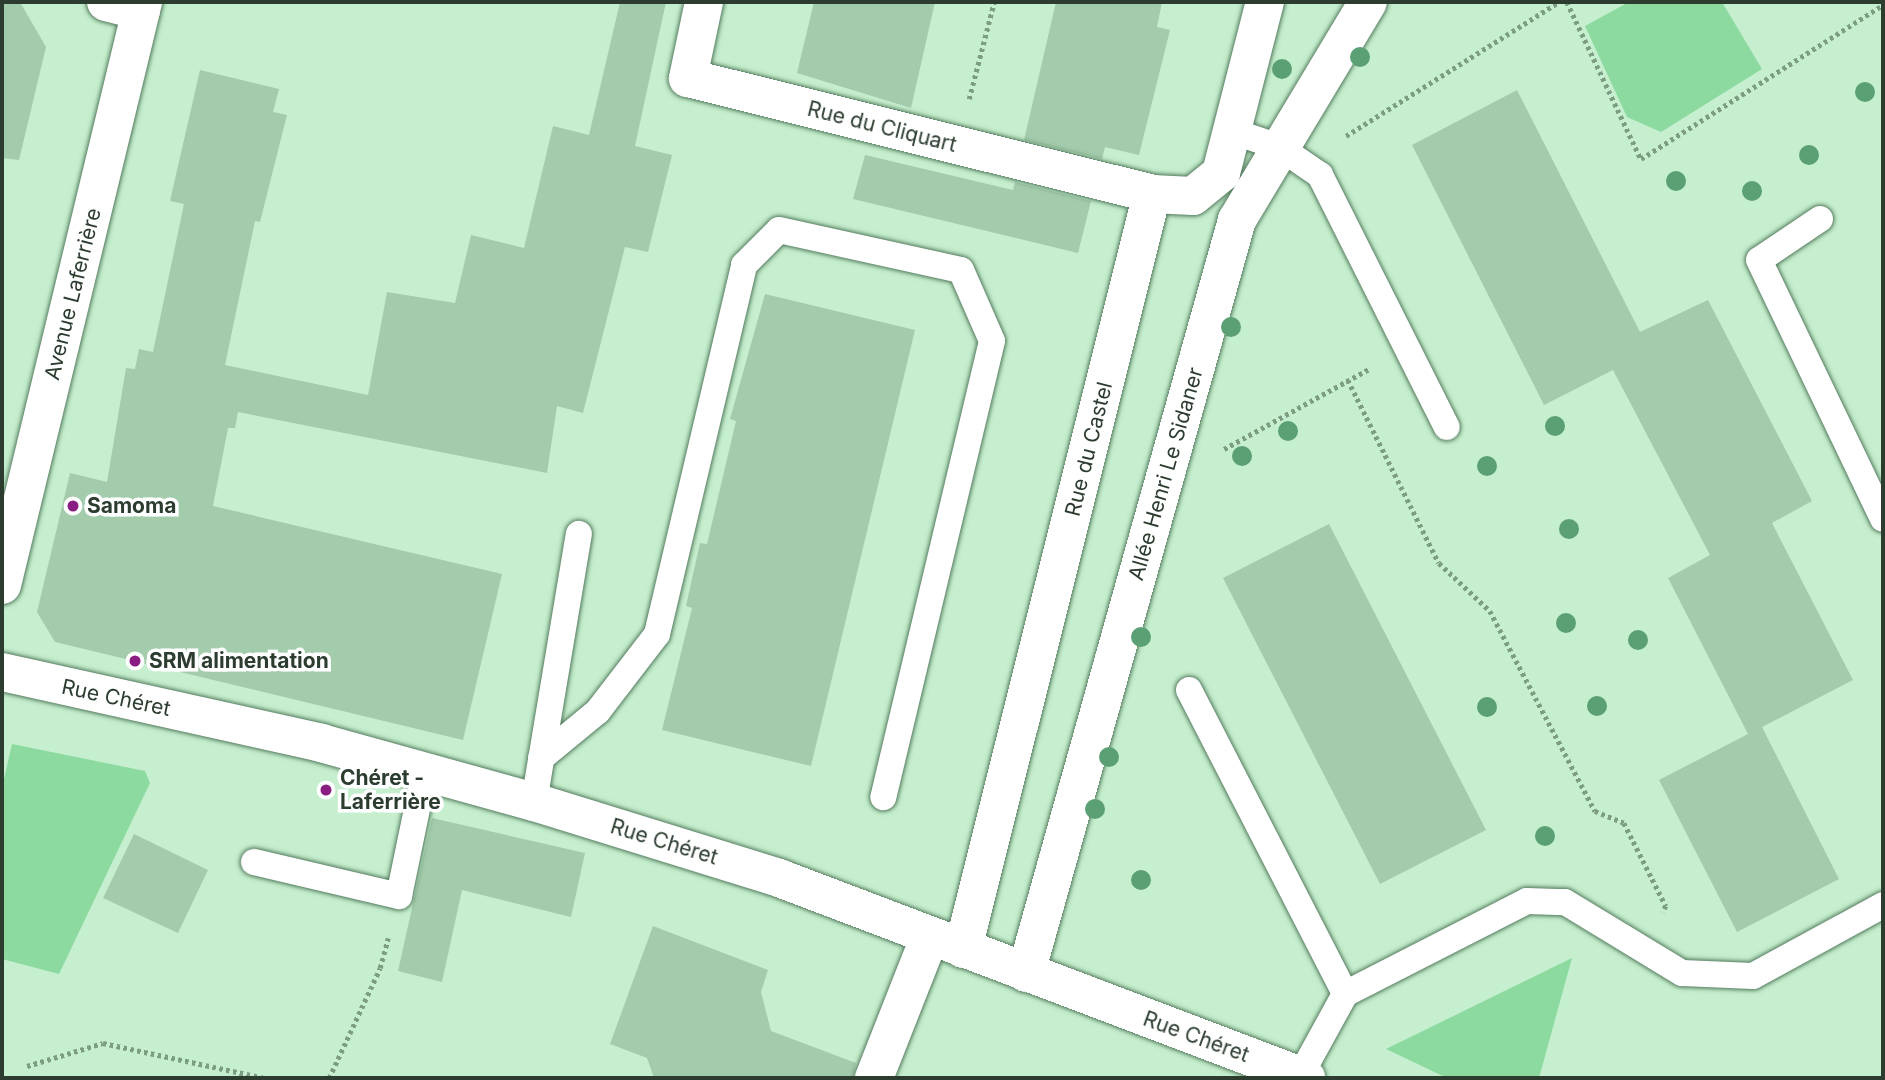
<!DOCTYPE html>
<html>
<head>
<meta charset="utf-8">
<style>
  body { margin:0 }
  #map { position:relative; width:1885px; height:1080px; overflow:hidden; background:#c5efce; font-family:Inter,sans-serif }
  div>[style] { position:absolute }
  .green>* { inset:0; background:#8ddaa1 }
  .building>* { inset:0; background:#a3ccac }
  .path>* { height:4.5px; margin-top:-2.25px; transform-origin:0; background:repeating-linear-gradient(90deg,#7d9c84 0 3.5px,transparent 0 7px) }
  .roads { filter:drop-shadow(0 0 2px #547b5e) drop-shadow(0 0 2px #547b5e) }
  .service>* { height:26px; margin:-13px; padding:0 13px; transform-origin:13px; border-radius:13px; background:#fff }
  .pedestrian>* { height:38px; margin:-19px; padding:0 19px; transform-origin:19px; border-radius:19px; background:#fff }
  .minor>* { height:38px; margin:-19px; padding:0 19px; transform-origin:19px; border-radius:19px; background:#fff }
  .trees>* { width:20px; height:20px; margin:-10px; border-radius:50%; background:#5ba075 }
  .dots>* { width:19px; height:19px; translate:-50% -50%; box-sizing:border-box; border:4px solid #fff; border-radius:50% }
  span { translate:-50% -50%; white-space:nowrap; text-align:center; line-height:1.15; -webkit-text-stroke:7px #fff; paint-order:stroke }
  .street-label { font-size:21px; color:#2c3d30 }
  .poi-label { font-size:21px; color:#2c3d30; font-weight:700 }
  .left { translate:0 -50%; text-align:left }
  .frame { position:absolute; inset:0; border:4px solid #2c3d30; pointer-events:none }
</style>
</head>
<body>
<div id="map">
  <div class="green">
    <div style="clip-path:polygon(1629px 2px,1722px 2px,1762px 69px,1661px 132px,1627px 117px,1585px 26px)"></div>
    <div style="clip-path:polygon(12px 744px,145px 771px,150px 783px,59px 974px,2px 959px,2px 788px)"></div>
    <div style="clip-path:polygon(1572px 958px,1539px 1078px,1447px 1078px,1386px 1049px)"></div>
  </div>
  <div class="building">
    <div style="clip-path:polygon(2px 2px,20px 2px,46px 47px,19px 160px,2px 158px)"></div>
    <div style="clip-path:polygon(620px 2px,666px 2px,635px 146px,672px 155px,648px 252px,625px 247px,583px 413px,557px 406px,547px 473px,238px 412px,235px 428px,228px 428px,213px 506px,502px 574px,463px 740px,55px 642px,37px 612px,70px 473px,107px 482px,126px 368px,135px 369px,139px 349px,153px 352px,184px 204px,170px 201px,200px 70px,279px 89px,273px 112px,287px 115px,260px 222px,255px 221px,225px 365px,368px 395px,387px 292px,455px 303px,471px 235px,524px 248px,553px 126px,589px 135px)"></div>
    <div style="clip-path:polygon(814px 2px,935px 2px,911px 108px,797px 73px)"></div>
    <div style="clip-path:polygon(1056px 2px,1162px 2px,1157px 27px,1170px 30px,1139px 155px,1105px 147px,1102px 159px,1024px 140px)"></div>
    <div style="clip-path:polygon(1517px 90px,1640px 332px,1708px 300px,1812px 501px,1772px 523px,1853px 680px,1762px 727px,1839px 879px,1737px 932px,1659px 780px,1748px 734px,1668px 578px,1710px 555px,1613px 370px,1544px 405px,1412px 145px)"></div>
    <div style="clip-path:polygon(865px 155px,1013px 190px,1015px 182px,1091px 201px,1078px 253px,853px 199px)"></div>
    <div style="clip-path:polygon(765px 294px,915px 330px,811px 766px,662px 730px,692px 608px,686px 606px,693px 574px,700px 543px,707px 544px,736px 421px,730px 419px)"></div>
    <div style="clip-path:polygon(1329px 524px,1486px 830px,1380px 884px,1223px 578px)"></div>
    <div style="clip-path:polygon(432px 818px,585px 853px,571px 917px,462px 890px,442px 982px,398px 971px)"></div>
    <div style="clip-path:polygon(134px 834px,208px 870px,178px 933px,103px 898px)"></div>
    <div style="clip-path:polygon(653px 926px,768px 970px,761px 992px,771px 1031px,856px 1063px,853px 1078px,654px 1078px,647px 1058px,610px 1044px)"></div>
  </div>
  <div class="path">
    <div style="left:1567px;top:2px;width:174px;rotate:64.8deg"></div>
    <div style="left:1641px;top:159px;width:287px;rotate:-32.5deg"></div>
    <div style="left:969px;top:99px;width:100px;rotate:-75.5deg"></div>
    <div style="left:1346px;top:136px;width:252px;rotate:-32.2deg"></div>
    <div style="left:1348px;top:380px;width:204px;rotate:63.6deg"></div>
    <div style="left:1439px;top:563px;width:70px;rotate:43.3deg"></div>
    <div style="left:1490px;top:611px;width:226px;rotate:62.3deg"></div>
    <div style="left:1595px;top:811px;width:31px;rotate:22deg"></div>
    <div style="left:1624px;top:823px;width:93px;rotate:63.2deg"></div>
    <div style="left:1666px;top:906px;width:7px;rotate:117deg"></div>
    <div style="left:1224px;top:449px;width:166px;rotate:-28.9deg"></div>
    <div style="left:27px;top:1066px;width:79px;rotate:-16.8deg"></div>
    <div style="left:103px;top:1043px;width:166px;rotate:12.2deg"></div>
    <div style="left:329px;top:1078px;width:121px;rotate:-65.1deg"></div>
    <div style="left:380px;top:968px;width:31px;rotate:-75deg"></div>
  </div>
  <div class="roads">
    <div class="service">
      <div style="left:1232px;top:131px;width:50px;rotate:18.8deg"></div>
      <div style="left:1279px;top:147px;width:50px;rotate:34.3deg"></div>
      <div style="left:1320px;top:175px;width:282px;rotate:63.3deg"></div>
      <div style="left:1820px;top:219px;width:73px;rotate:146.1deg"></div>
      <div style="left:1759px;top:260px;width:287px;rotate:64.4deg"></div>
      <div style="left:1189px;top:690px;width:342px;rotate:62.8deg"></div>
      <div style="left:541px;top:758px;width:74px;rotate:-39.5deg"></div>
      <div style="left:598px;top:711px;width:97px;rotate:-52.5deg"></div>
      <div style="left:657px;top:634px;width:379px;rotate:-76.7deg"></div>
      <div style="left:744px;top:265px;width:49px;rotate:-45deg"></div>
      <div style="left:779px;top:230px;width:186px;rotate:12.4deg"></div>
      <div style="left:961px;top:270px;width:77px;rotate:66.4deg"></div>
      <div style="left:992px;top:341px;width:469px;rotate:103.4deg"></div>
      <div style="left:534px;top:802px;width:272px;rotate:-80.5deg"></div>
      <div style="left:254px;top:862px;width:149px;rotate:13.2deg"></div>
      <div style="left:399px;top:896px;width:128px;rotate:-78.3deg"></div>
      <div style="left:1300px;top:1076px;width:94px;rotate:-61.2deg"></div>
      <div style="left:1345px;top:994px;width:204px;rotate:-27.1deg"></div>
      <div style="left:1527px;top:901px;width:38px;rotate:2deg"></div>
      <div style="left:1565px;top:902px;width:137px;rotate:31.3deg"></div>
      <div style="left:1682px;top:973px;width:71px;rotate:2.4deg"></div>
      <div style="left:1753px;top:976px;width:148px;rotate:-28.6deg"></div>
    </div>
    <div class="pedestrian">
      <div style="left:1026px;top:973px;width:782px;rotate:-74.35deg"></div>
      <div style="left:1237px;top:220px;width:254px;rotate:-59deg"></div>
    </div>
    <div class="minor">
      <div style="left:106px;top:2px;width:36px;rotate:14deg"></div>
      <div style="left:704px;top:2px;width:78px;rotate:101.9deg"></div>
      <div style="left:688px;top:78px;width:478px;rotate:14deg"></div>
      <div style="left:2px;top:585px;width:600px;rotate:-76.4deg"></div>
      <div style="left:2px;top:672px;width:327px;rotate:12.5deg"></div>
      <div style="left:321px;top:743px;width:221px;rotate:15.5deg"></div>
      <div style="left:534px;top:802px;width:257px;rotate:17.2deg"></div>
      <div style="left:779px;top:878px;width:564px;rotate:20.78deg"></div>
      <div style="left:963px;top:949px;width:778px;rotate:-75.95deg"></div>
      <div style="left:1152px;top:194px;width:41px;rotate:2.8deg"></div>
      <div style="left:1193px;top:196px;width:36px;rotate:-39deg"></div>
      <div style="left:1221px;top:173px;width:177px;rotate:-75.6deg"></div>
      <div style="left:874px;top:1078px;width:153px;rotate:-68.5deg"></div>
    </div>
  </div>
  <div class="trees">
    <div style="left:1360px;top:57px"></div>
    <div style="left:1282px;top:69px"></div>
    <div style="left:1865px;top:92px"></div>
    <div style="left:1809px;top:155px"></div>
    <div style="left:1676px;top:181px"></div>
    <div style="left:1752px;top:191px"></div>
    <div style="left:1231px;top:327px"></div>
    <div style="left:1555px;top:426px"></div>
    <div style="left:1288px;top:431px"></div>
    <div style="left:1242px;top:456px"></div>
    <div style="left:1487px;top:466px"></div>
    <div style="left:1569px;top:529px"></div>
    <div style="left:1566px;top:623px"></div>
    <div style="left:1141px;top:637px"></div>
    <div style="left:1638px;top:640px"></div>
    <div style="left:1597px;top:706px"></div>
    <div style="left:1487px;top:707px"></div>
    <div style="left:1109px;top:757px"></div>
    <div style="left:1095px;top:809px"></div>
    <div style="left:1545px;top:836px"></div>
    <div style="left:1141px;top:880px"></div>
  </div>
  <div class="dots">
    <div style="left:73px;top:506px;background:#8a1d82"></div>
    <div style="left:135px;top:661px;background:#8a1d82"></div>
    <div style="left:326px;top:790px;background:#8a1d82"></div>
  </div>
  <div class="street-label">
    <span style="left:882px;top:127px;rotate:14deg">Rue du Cliquart</span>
    <span style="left:73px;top:294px;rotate:-76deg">Avenue Laferrière</span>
    <span style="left:1089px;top:449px;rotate:-76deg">Rue du Castel</span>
    <span style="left:1166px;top:474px;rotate:-74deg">Allée Henri Le Sidaner</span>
    <span style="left:116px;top:698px;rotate:12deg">Rue Chéret</span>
    <span style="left:664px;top:842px;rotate:17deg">Rue Chéret</span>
    <span style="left:1196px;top:1037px;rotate:20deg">Rue Chéret</span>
  </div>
  <div class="poi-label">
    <span class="left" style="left:87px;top:506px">Samoma</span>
    <span class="left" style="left:149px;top:661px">SRM alimentation</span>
    <span class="left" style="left:340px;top:790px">Chéret -<br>Laferrière</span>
  </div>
  <div class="frame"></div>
</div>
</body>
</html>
